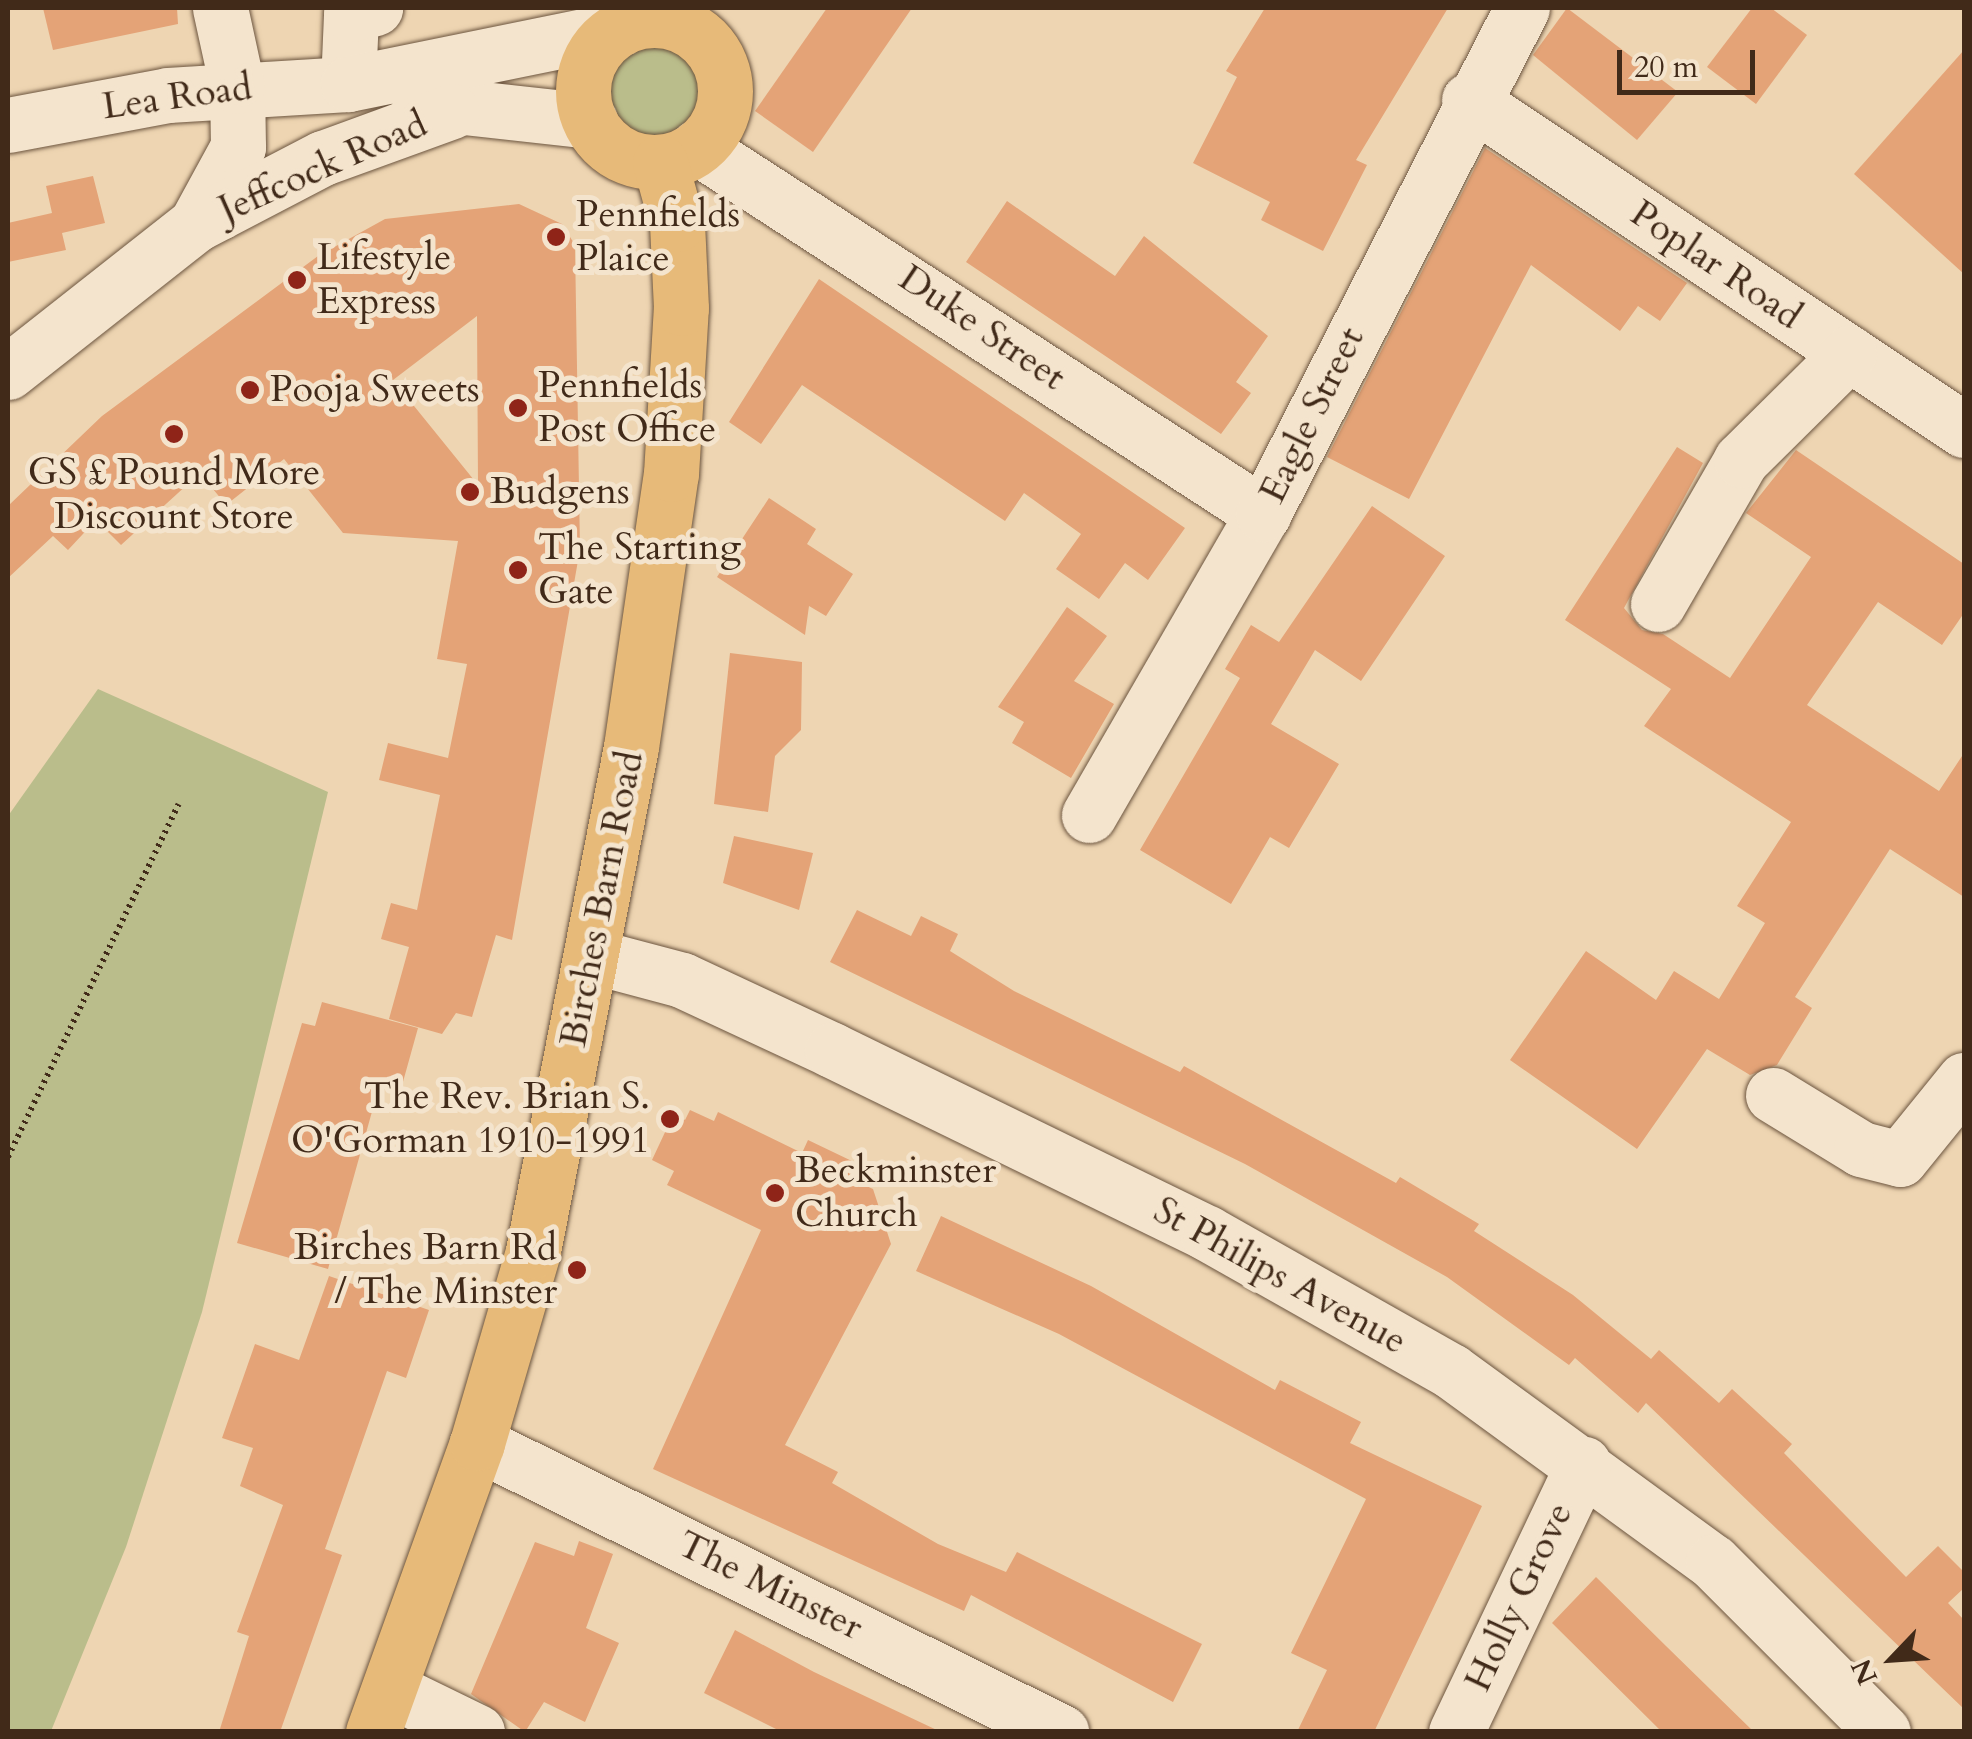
<!DOCTYPE html>
<html>
<head>
<meta charset="utf-8">
<style>
  body { margin:0 }
  #map { position:relative; width:1972px; height:1739px; overflow:hidden; background:#eed5b2; font-family:Cardo,serif }
  div>[style] { position:absolute }
  .green>* { inset:0; background:#babd8b }
  .round { border-radius:50% }
  .building>* { inset:0; background:#e4a377 }
  .path>* { height:6px; margin-top:-3px; transform-origin:0; background:repeating-linear-gradient(90deg,#412a19 0 2.5px,transparent 0 7.5px) }
  .roads { filter:drop-shadow(0 0 2px #6c553f) drop-shadow(0 0 2px #6c553f) }
  .minor>* { height:55px; margin:-27.5px; padding:0 27.5px; transform-origin:27.5px; border-radius:27.5px; background:#f4e4cd }
  .major>* { height:55px; margin:-27.5px; padding:0 27.5px; transform-origin:27.5px; border-radius:27.5px; background:#e7ba79 }
  .major>.ring { margin:-27.5px; padding:0; box-sizing:content-box; background:none; border:55px solid #e7ba79; border-radius:50% }
  .dots>* { width:28px; height:28px; translate:-50% -50%; box-sizing:border-box; border:5px solid #f4e4cd; border-radius:50% }
  span { translate:-50% -50%; white-space:nowrap; text-align:center; line-height:1.15; -webkit-text-stroke:10px #f4e4cd; paint-order:stroke }
  .street-label { font-size:38px; color:#412a19 }
  .poi-label { font-size:38px; color:#412a19 }
  .left { translate:0 -50%; text-align:left }
  .right { translate:-100% -50%; text-align:right }
  .frame { position:absolute; inset:0; border:10px solid #412a19; pointer-events:none }
  .north { position:absolute; left:1842px; top:1609px; width:100px; height:100px; -webkit-text-stroke:8px #f4e4cd; paint-order:stroke; rotate:245deg; font-size:28px; font-weight:700; line-height:40px; text-align:center; color:#412a19 }
  .north::after { content:''; display:block; margin:auto; width:35px; height:45px; background:#412a19; clip-path:polygon(50% 0,100% 100%,50% 72%,0 100%) }
  .scale { position:absolute; left:1617px; top:50px; width:138px; height:45px; box-sizing:border-box; border:5px solid #412a19; border-top:0; padding-left:12px; font-size:30px; line-height:35px; white-space:nowrap; color:#412a19; -webkit-text-stroke:8px #f4e4cd; paint-order:stroke }
</style>
</head>
<body>
<div id="map">
  <div class="green">
    <div class="round" style="left:602px;top:42px;width:98px;height:98px"></div>
    <div style="clip-path:polygon(98px 689px,328px 792px,202px 1312px,126px 1547px,51px 1731px,8px 1731px,8px 816px)"></div>
  </div>
  <div class="building">
    <div style="clip-path:polygon(43px 8px,177px 8px,178px 24px,53px 50px)"></div>
    <div style="clip-path:polygon(827px 8px,912px 8px,813px 152px,755px 111px)"></div>
    <div style="clip-path:polygon(1265px 8px,1448px 8px,1356px 160px,1367px 165px,1323px 251px,1261px 220px,1270px 202px,1193px 163px,1237px 77px,1226px 71px)"></div>
    <div style="clip-path:polygon(1567px 8px,1678px 92px,1637px 140px,1533px 55px)"></div>
    <div style="clip-path:polygon(1752px 8px,1771px 8px,1807px 35px,1756px 104px,1707px 67px)"></div>
    <div style="clip-path:polygon(1964px 50px,1964px 274px,1854px 174px)"></div>
    <div style="clip-path:polygon(1485px 148px,1687px 283px,1660px 321px,1638px 306px,1620px 331px,1531px 265px,1409px 499px,1327px 457px)"></div>
    <div style="clip-path:polygon(93px 176px,105px 223px,62px 233px,66px 250px,8px 262px,8px 223px,52px 213px,46px 186px)"></div>
    <div style="clip-path:polygon(1007px 201px,1115px 276px,1144px 236px,1268px 336px,1236px 382px,1251px 393px,1221px 434px,966px 262px)"></div>
    <div style="clip-path:polygon(evenodd,519px 204px,562px 224px,575px 245px,580px 549px,512px 940px,496px 935px,472px 1017px,456px 1013px,442px 1034px,389px 1019px,409px 947px,381px 939px,391px 903px,417px 910px,440px 795px,379px 780px,388px 743px,448px 758px,467px 664px,437px 659px,458px 541px,343px 533px,284px 459px,226px 505px,200px 473px,121px 545px,96px 520px,68px 550px,53px 536px,8px 578px,8px 506px,102px 416px,318px 256px,385px 219px,519px 204px,477px 316px,478px 485px,393px 380px,477px 316px)"></div>
    <div style="clip-path:polygon(819px 279px,1185px 528px,1148px 580px,1125px 563px,1099px 599px,1056px 569px,1081px 534px,1024px 493px,1005px 521px,802px 385px,761px 444px,729px 422px)"></div>
    <div style="clip-path:polygon(1677px 447px,1703px 463px,1624px 608px,1642px 630px,1663px 634px,1730px 678px,1811px 557px,1746px 513px,1796px 450px,1964px 564px,1964px 613px,1942px 645px,1878px 602px,1807px 705px,1939px 791px,1964px 753px,1964px 897px,1890px 849px,1795px 997px,1812px 1008px,1777px 1065px,1750px 1075px,1707px 1049px,1637px 1149px,1510px 1060px,1586px 951px,1656px 1000px,1674px 971px,1719px 999px,1765px 923px,1737px 906px,1791px 822px,1644px 726px,1671px 689px,1565px 620px)"></div>
    <div style="clip-path:polygon(769px 498px,816px 529px,807px 544px,853px 574px,826px 616px,809px 606px,805px 635px,717px 577px)"></div>
    <div style="clip-path:polygon(1372px 506px,1445px 556px,1361px 681px,1315px 650px,1271px 724px,1339px 764px,1289px 848px,1270px 837px,1231px 904px,1140px 850px,1240px 678px,1225px 669px,1251px 625px,1279px 642px)"></div>
    <div style="clip-path:polygon(1067px 607px,1107px 636px,1074px 681px,1114px 704px,1071px 778px,1012px 743px,1024px 722px,998px 707px)"></div>
    <div style="clip-path:polygon(730px 653px,802px 662px,801px 730px,775px 756px,768px 812px,714px 804px)"></div>
    <div style="clip-path:polygon(734px 836px,813px 853px,799px 910px,723px 883px)"></div>
    <div style="clip-path:polygon(857px 910px,911px 936px,921px 916px,958px 934px,950px 951px,1014px 991px,1180px 1072px,1184px 1066px,1396px 1183px,1400px 1177px,1479px 1224px,1474px 1231px,1573px 1295px,1651px 1359px,1659px 1350px,1719px 1403px,1732px 1389px,1792px 1444px,1784px 1453px,1906px 1577px,1938px 1546px,1964px 1572px,1964px 1588px,1948px 1603px,1964px 1620px,1964px 1709px,1646px 1403px,1638px 1413px,1575px 1358px,1569px 1365px,1447px 1277px,1245px 1164px,830px 962px)"></div>
    <div style="clip-path:polygon(322px 1002px,418px 1028px,401px 1089px,380px 1083px,328px 1269px,237px 1243px,302px 1023px,315px 1026px)"></div>
    <div style="clip-path:polygon(690px 1110px,714px 1121px,718px 1112px,802px 1153px,808px 1140px,856px 1163px,849px 1178px,873px 1189px,891px 1244px,785px 1445px,838px 1472px,832px 1483px,938px 1544px,1006px 1572px,1017px 1552px,1202px 1644px,1173px 1702px,971px 1595px,964px 1611px,653px 1469px,761px 1230px,667px 1185px,674px 1171px,652px 1160px,674px 1113px,685px 1120px)"></div>
    <div style="clip-path:polygon(941px 1216px,1091px 1286px,1275px 1390px,1280px 1380px,1361px 1422px,1350px 1443px,1482px 1506px,1374px 1732px,1297px 1732px,1327px 1670px,1291px 1653px,1366px 1499px,1059px 1334px,916px 1271px)"></div>
    <div style="clip-path:polygon(329px 1276px,429px 1310px,406px 1378px,387px 1371px,325px 1549px,342px 1555px,280px 1732px,219px 1732px,249px 1636px,237px 1632px,283px 1505px,240px 1486px,253px 1448px,222px 1438px,255px 1344px,299px 1360px)"></div>
    <div style="clip-path:polygon(579px 1541px,613px 1554px,586px 1628px,619px 1643px,585px 1722px,544px 1702px,525px 1732px,471px 1694px,535px 1542px,574px 1556px)"></div>
    <div style="clip-path:polygon(1596px 1577px,1666px 1646px,1754px 1732px,1662px 1732px,1552px 1623px)"></div>
    <div style="clip-path:polygon(735px 1630px,814px 1672px,941px 1732px,782px 1732px,704px 1693px)"></div>
  </div>
  <div class="path">
    <div style="left:8px;top:1157px;width:392px;rotate:-64.2deg"></div>
  </div>
  <div class="roads">
    <div class="minor">
      <div style="left:348px;top:84px;width:70px;rotate:-87.5deg"></div>
      <div style="left:351px;top:14px;width:25px;rotate:-14deg"></div>
      <div style="left:1469px;top:100px;width:595px;rotate:33.69deg"></div>
      <div style="left:419px;top:102px;width:172px;rotate:6.3deg"></div>
      <div style="left:8px;top:125px;width:163px;rotate:-10.6deg"></div>
      <div style="left:168px;top:95px;width:180px;rotate:-3.5deg"></div>
      <div style="left:348px;top:84px;width:277px;rotate:-11.5deg"></div>
      <div style="left:697px;top:147px;width:675px;rotate:32.96deg"></div>
      <div style="left:196px;top:224px;width:88px;rotate:-61.4deg"></div>
      <div style="left:238px;top:147px;width:61px;rotate:-90.9deg"></div>
      <div style="left:237px;top:86px;width:80px;rotate:-102.3deg"></div>
      <div style="left:8px;top:372px;width:239px;rotate:-38.2deg"></div>
      <div style="left:196px;top:224px;width:143px;rotate:-27.5deg"></div>
      <div style="left:323px;top:158px;width:137px;rotate:-20deg"></div>
      <div style="left:1658px;top:604px;width:166px;rotate:-60deg"></div>
      <div style="left:1741px;top:460px;width:152px;rotate:-44.7deg"></div>
      <div style="left:1089px;top:815px;width:348px;rotate:-60deg"></div>
      <div style="left:1263px;top:514px;width:568px;rotate:-62.89deg"></div>
      <div style="left:592px;top:956px;width:93px;rotate:14.9deg"></div>
      <div style="left:682px;top:980px;width:166px;rotate:25deg"></div>
      <div style="left:832px;top:1050px;width:417px;rotate:26deg"></div>
      <div style="left:1207px;top:1233px;width:280px;rotate:29.5deg"></div>
      <div style="left:1451px;top:1371px;width:324px;rotate:36.1deg"></div>
      <div style="left:1713px;top:1562px;width:240px;rotate:45deg"></div>
      <div style="left:1773px;top:1095px;width:103px;rotate:31.5deg"></div>
      <div style="left:1861px;top:1149px;width:40px;rotate:14.4deg"></div>
      <div style="left:1900px;top:1159px;width:102px;rotate:-51deg"></div>
      <div style="left:477px;top:1443px;width:652px;rotate:26.33deg"></div>
      <div style="left:389px;top:1689px;width:98px;rotate:26deg"></div>
      <div style="left:1456px;top:1732px;width:297px;rotate:-64.6deg"></div>
    </div>
    <div class="major">
      <div class="ring" style="left:583px;top:20px;width:87px;height:87px"></div>
      <div style="left:373px;top:1732px;width:307px;rotate:-70.2deg"></div>
      <div style="left:477px;top:1443px;width:200px;rotate:-73.7deg"></div>
      <div style="left:533px;top:1251px;width:513px;rotate:-79deg"></div>
      <div style="left:631px;top:747px;width:276px;rotate:-81.7deg"></div>
      <div style="left:671px;top:474px;width:166px;rotate:-86.6deg"></div>
      <div style="left:681px;top:308px;width:84px;rotate:-92.7deg"></div>
      <div style="left:677px;top:224px;width:64px;rotate:-105.3deg"></div>
    </div>
  </div>
  <div class="dots">
    <div style="left:556px;top:237px;background:#8f2418"></div>
    <div style="left:297px;top:280px;background:#8f2418"></div>
    <div style="left:250px;top:390px;background:#8f2418"></div>
    <div style="left:518px;top:408px;background:#8f2418"></div>
    <div style="left:174px;top:434px;background:#8f2418"></div>
    <div style="left:470px;top:492px;background:#8f2418"></div>
    <div style="left:518px;top:570px;background:#8f2418"></div>
    <div style="left:670px;top:1119px;background:#8f2418"></div>
    <div style="left:775px;top:1193px;background:#8f2418"></div>
    <div style="left:577px;top:1270px;background:#8f2418"></div>
  </div>
  <div class="street-label">
    <span style="left:177px;top:97px;rotate:-8deg">Lea Road</span>
    <span style="left:323px;top:167px;rotate:-24deg">Jeffcock Road</span>
    <span style="left:1716px;top:265px;rotate:34deg">Poplar Road</span>
    <span style="left:982px;top:328px;rotate:34deg">Duke Street</span>
    <span style="left:1312px;top:415px;rotate:-64deg">Eagle Street</span>
    <span style="left:602px;top:899px;rotate:-79deg">Birches Barn Road</span>
    <span style="left:1280px;top:1276px;rotate:29deg">St Philips Avenue</span>
    <span style="left:770px;top:1586px;rotate:26deg">The Minster</span>
    <span style="left:1519px;top:1597px;rotate:-65deg">Holly Grove</span>
  </div>
  <div class="poi-label">
    <span class="left" style="left:576px;top:237px">Pennfields<br>Plaice</span>
    <span class="left" style="left:317px;top:280px">Lifestyle<br>Express</span>
    <span class="left" style="left:538px;top:408px">Pennfields<br>Post Office</span>
    <span class="left" style="left:270px;top:390px">Pooja Sweets</span>
    <span style="left:174px;top:495px">GS £ Pound More<br>Discount Store</span>
    <span class="left" style="left:490px;top:492px">Budgens</span>
    <span class="left" style="left:538px;top:570px">The Starting<br>Gate</span>
    <span class="right" style="left:650px;top:1119px">The Rev. Brian S.<br>O'Gorman 1910-1991</span>
    <span class="left" style="left:795px;top:1193px">Beckminster<br>Church</span>
    <span class="right" style="left:557px;top:1270px">Birches Barn Rd<br>/ The Minster</span>
  </div>
  <div class="frame"></div>
  <div class="north">N</div>
  <div class="scale">20 m</div>
</div>
</body>
</html>
